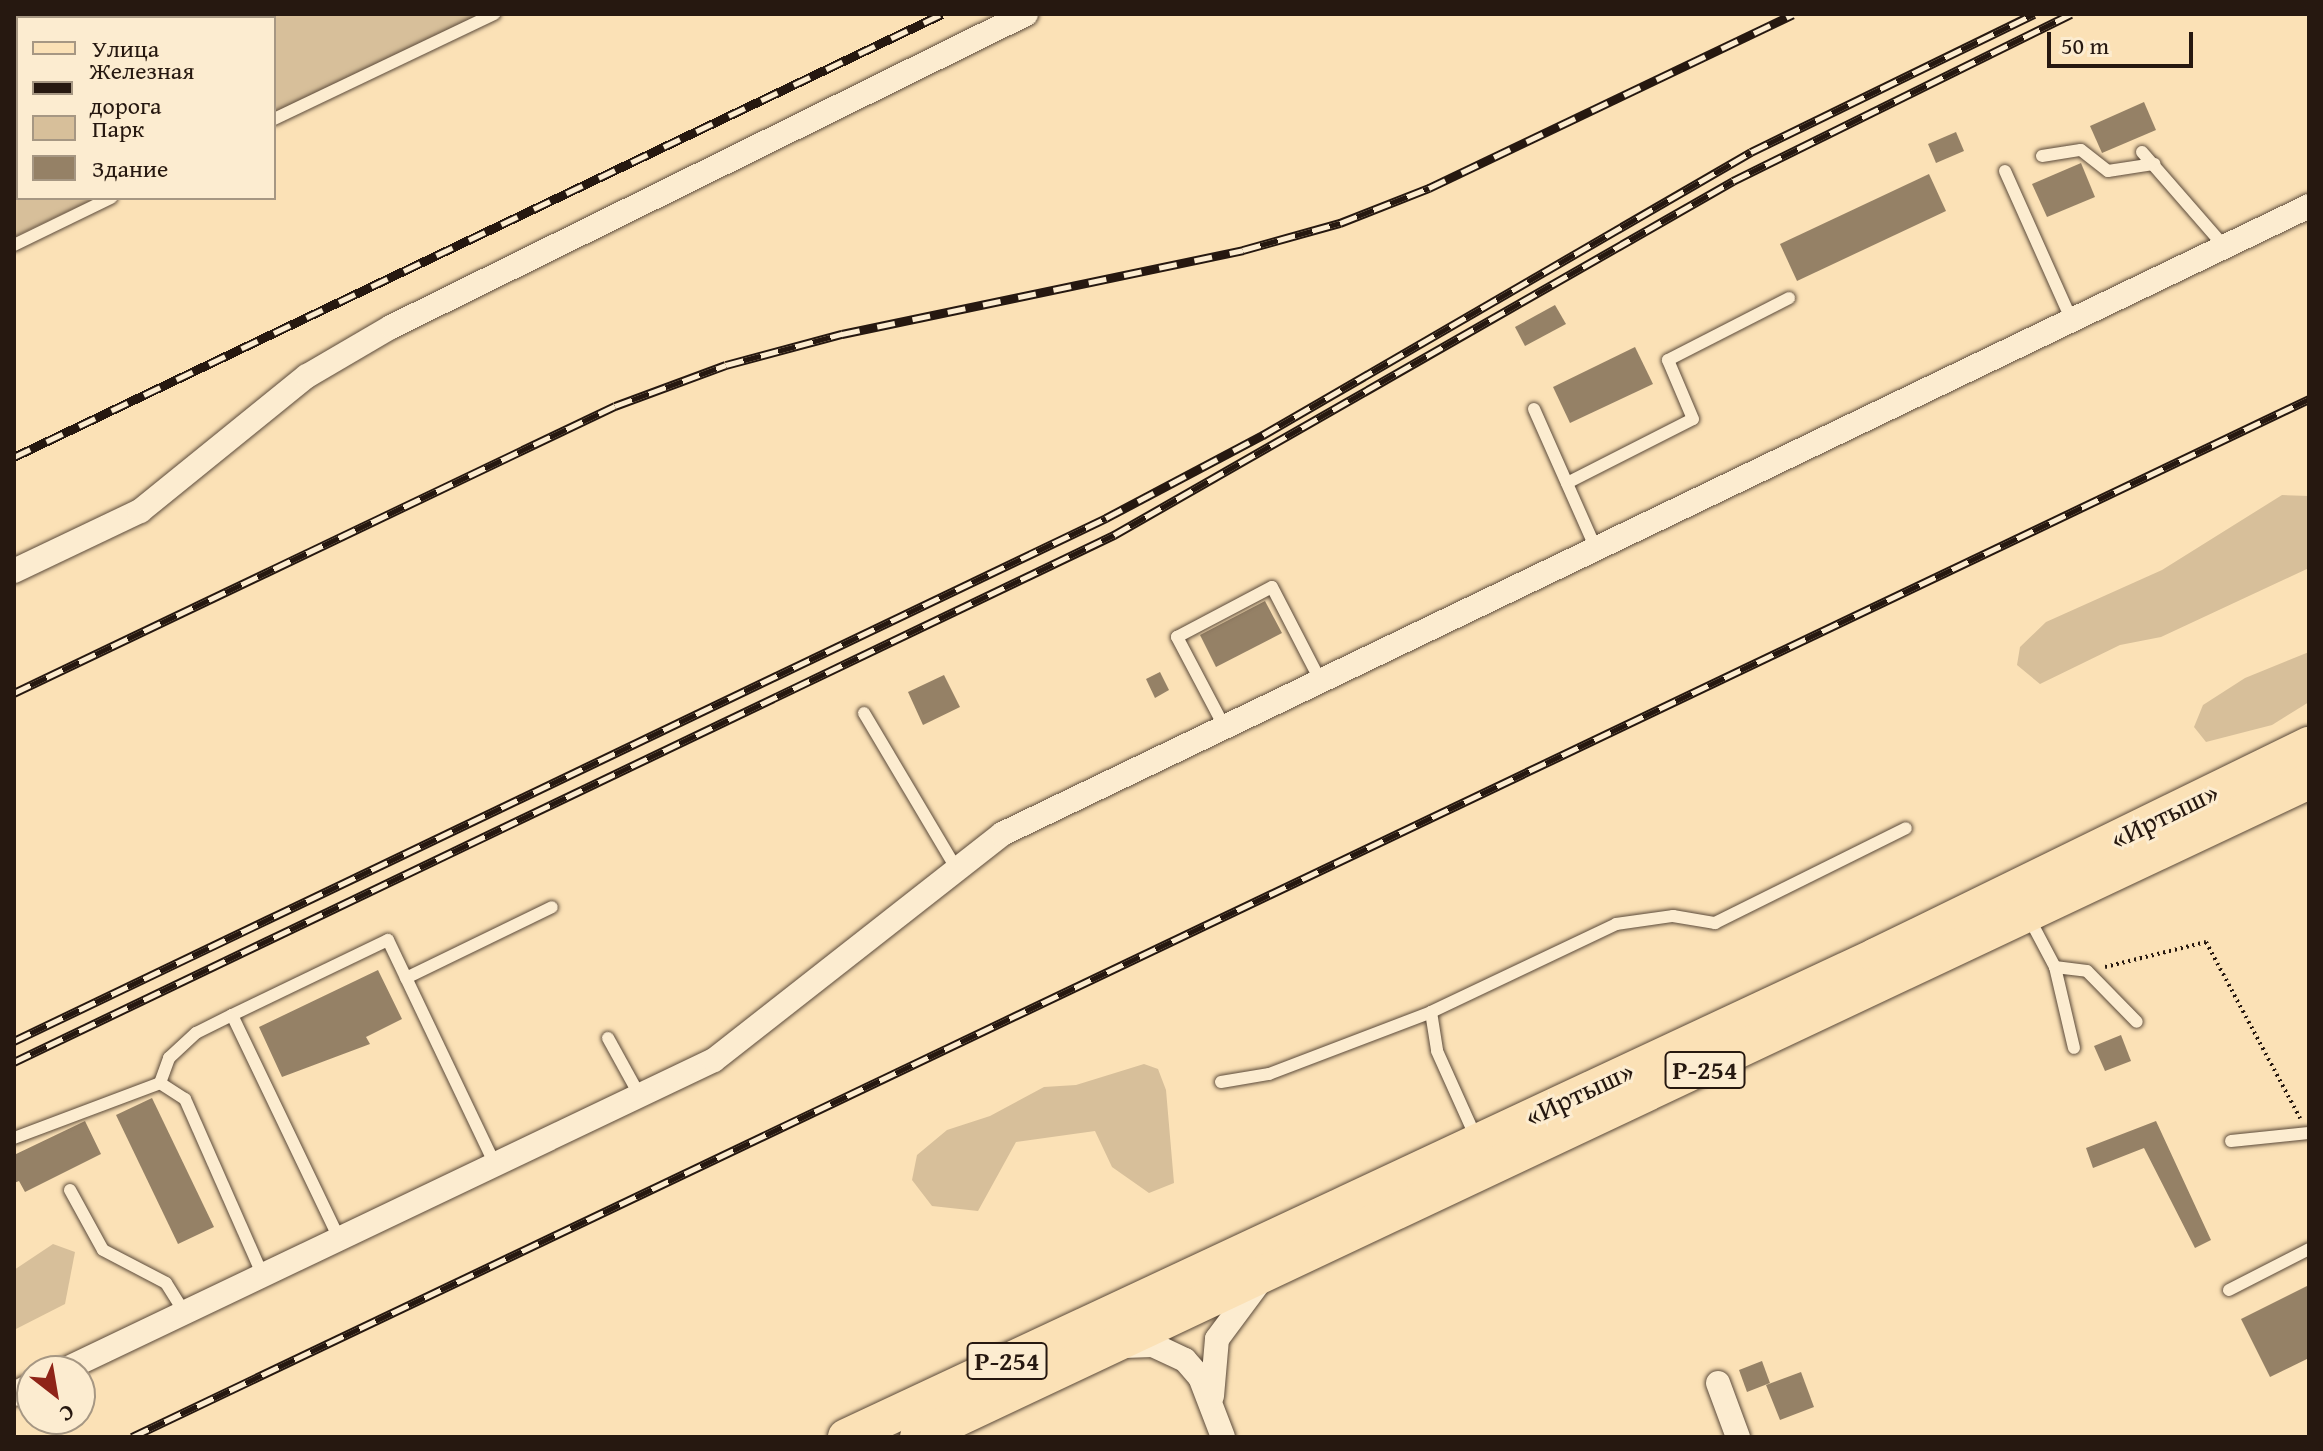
<!DOCTYPE html>
<html>
<head>
<meta charset="utf-8">
<style>
  body { margin:0 }
  #map { position:relative; width:2323px; height:1451px; overflow:hidden; background:#fbe1b6; font-family:"Gentium Book Plus",serif }
  div>[style] { position:absolute }
  .green>* { inset:0; background:#d7bf9a }
  .building>* { inset:0; background:#958166 }
  .path>* { height:4px; margin-top:-2px; transform-origin:0; background:repeating-linear-gradient(90deg,#261810 0 2px,transparent 0 6px) }
  .roads { filter:drop-shadow(0 0 2px #5b4a3a) drop-shadow(0 0 2px #5b4a3a) }
  .lane>* { height:12px; margin:-6px; padding:0 6px; transform-origin:6px; border-radius:6px; background:#fcecd0 }
  .street>* { height:24px; margin:-12px; padding:0 12px; transform-origin:12px; border-radius:12px; background:#fcecd0 }
  .primary>* { height:36px; margin:-18px; padding:0 18px; transform-origin:18px; border-radius:18px; background:#fbe1b6 }
  .rail>* { height:9px; margin-top:-4.5px; transform-origin:0; background:repeating-linear-gradient(90deg,#fcecd0 0 18px,#261810 0 36px); box-sizing:border-box; border-block:2px solid #261810 }
  span { translate:-50% -50%; white-space:nowrap; text-align:center; line-height:1.15; -webkit-text-stroke:6px #fcecd0; paint-order:stroke }
  .shield-label span { padding:2px 6px; background:#fcecd0; border:2px solid; border-radius:6px; -webkit-text-stroke-width:0 }
  .shield-label { font-size:26px; color:#261810; font-weight:700 }
  .street-label { font-size:28px; color:#261810 }
  .frame { position:absolute; inset:0; border:16px solid #261810; pointer-events:none }
  .legend { position:absolute; left:16px; top:16px; width:260px; height:184px; box-sizing:border-box; background:#fcecd0; border:2px solid #a69783; margin:0; padding:10px 14px; list-style:none; font-size:24px; color:#261810 }
  .legend li { display:flex; align-items:center; gap:16px; height:40px }
  .legend b { width:40px; border:2px solid #a69783 }
  .north { position:absolute; left:16px; top:1355px; width:80px; height:80px; box-sizing:border-box; background:#fcecd0; border:2px solid #a69783; border-radius:50%; rotate:149deg; font-size:22px; font-weight:700; line-height:32px; text-align:center; color:#261810 }
  .north::after { content:''; display:block; margin:auto; width:28px; height:36px; background:#8f2418; clip-path:polygon(50% 0,100% 100%,50% 72%,0 100%) }
  .scale { position:absolute; left:2047px; top:32px; width:146px; height:36px; box-sizing:border-box; border:4px solid #261810; border-top:0; padding-left:10px; font-size:24px; line-height:28px; white-space:nowrap; color:#261810; -webkit-text-stroke:6px #fcecd0; paint-order:stroke }
</style>
</head>
<body>
<div id="map">
  <div class="green">
    <div style="clip-path:polygon(14px 14px,480px 14px,274px 113px,274px 18px,18px 18px,18px 198px,96px 198px,14px 237px)"></div>
    <div style="clip-path:polygon(2282px 495px,2309px 496px,2309px 568px,2161px 637px,2120px 645px,2040px 684px,2017px 665px,2020px 647px,2046px 622px,2162px 570px)"></div>
    <div style="clip-path:polygon(2309px 652px,2309px 702px,2272px 725px,2206px 742px,2194px 727px,2203px 705px,2245px 678px)"></div>
    <div style="clip-path:polygon(1144px 1064px,1158px 1069px,1166px 1090px,1174px 1183px,1149px 1193px,1112px 1167px,1095px 1131px,1016px 1142px,978px 1211px,932px 1206px,912px 1180px,917px 1155px,947px 1130px,990px 1116px,1044px 1087px,1076px 1085px)"></div>
    <div style="clip-path:polygon(53px 1244px,75px 1252px,65px 1304px,14px 1330px,14px 1270px)"></div>
  </div>
  <div class="building">
    <div style="clip-path:polygon(2144px 102px,2156px 130px,2102px 153px,2090px 126px)"></div>
    <div style="clip-path:polygon(1956px 132px,1964px 151px,1936px 163px,1928px 144px)"></div>
    <div style="clip-path:polygon(2081px 163px,2095px 197px,2047px 217px,2032px 184px)"></div>
    <div style="clip-path:polygon(1929px 174px,1946px 211px,1797px 281px,1780px 244px)"></div>
    <div style="clip-path:polygon(1555px 305px,1566px 324px,1525px 346px,1515px 327px)"></div>
    <div style="clip-path:polygon(1635px 347px,1653px 384px,1570px 423px,1553px 387px)"></div>
    <div style="clip-path:polygon(1265px 601px,1282px 633px,1216px 667px,1200px 635px)"></div>
    <div style="clip-path:polygon(1160px 672px,1169px 690px,1155px 698px,1146px 679px)"></div>
    <div style="clip-path:polygon(944px 675px,960px 707px,923px 725px,908px 692px)"></div>
    <div style="clip-path:polygon(378px 970px,402px 1019px,366px 1037px,370px 1044px,282px 1077px,259px 1027px)"></div>
    <div style="clip-path:polygon(2121px 1035px,2131px 1061px,2105px 1071px,2094px 1046px)"></div>
    <div style="clip-path:polygon(152px 1098px,214px 1227px,178px 1244px,116px 1115px)"></div>
    <div style="clip-path:polygon(85px 1121px,101px 1154px,25px 1192px,19px 1181px,14px 1183px,14px 1155px)"></div>
    <div style="clip-path:polygon(2156px 1121px,2211px 1240px,2195px 1248px,2144px 1148px,2093px 1168px,2086px 1148px)"></div>
    <div style="clip-path:polygon(2309px 1285px,2309px 1358px,2270px 1377px,2241px 1319px)"></div>
    <div style="clip-path:polygon(1762px 1361px,1770px 1383px,1747px 1392px,1739px 1370px)"></div>
    <div style="clip-path:polygon(1801px 1372px,1814px 1407px,1780px 1420px,1766px 1385px)"></div>
  </div>
  <div class="path">
    <div style="left:2105px;top:967px;width:104px;rotate:-13.9deg"></div>
    <div style="left:2206px;top:942px;width:200px;rotate:61.9deg"></div>
  </div>
  <div class="roads">
    <div class="lane">
      <div style="left:47px;top:18px;width:10px;rotate:-24deg"></div>
      <div style="left:14px;top:34px;width:4px;rotate:-27deg"></div>
      <div style="left:274px;top:119px;width:244px;rotate:-25.5deg"></div>
      <div style="left:2142px;top:152px;width:123px;rotate:48.9deg"></div>
      <div style="left:2042px;top:156px;width:39px;rotate:-9deg"></div>
      <div style="left:2081px;top:150px;width:34px;rotate:38deg"></div>
      <div style="left:2108px;top:171px;width:47px;rotate:-8.7deg"></div>
      <div style="left:2005px;top:171px;width:164px;rotate:65.9deg"></div>
      <div style="left:14px;top:245px;width:108px;rotate:-25.9deg"></div>
      <div style="left:1534px;top:409px;width:153px;rotate:66.1deg"></div>
      <div style="left:1567px;top:483px;width:141px;rotate:-26.9deg"></div>
      <div style="left:1693px;top:419px;width:64px;rotate:-113deg"></div>
      <div style="left:1668px;top:360px;width:136px;rotate:-27.1deg"></div>
      <div style="left:864px;top:713px;width:178px;rotate:59.3deg"></div>
      <div style="left:1225px;top:728px;width:103px;rotate:-117.8deg"></div>
      <div style="left:1177px;top:637px;width:107px;rotate:-27.8deg"></div>
      <div style="left:1272px;top:587px;width:105px;rotate:62.7deg"></div>
      <div style="left:2028px;top:916px;width:58px;rotate:62.1deg"></div>
      <div style="left:2055px;top:967px;width:83px;rotate:76.8deg"></div>
      <div style="left:2055px;top:967px;width:32px;rotate:7deg"></div>
      <div style="left:2087px;top:971px;width:71px;rotate:45.6deg"></div>
      <div style="left:406px;top:978px;width:162px;rotate:-25.9deg"></div>
      <div style="left:1431px;top:1012px;width:39px;rotate:81deg"></div>
      <div style="left:1437px;top:1051px;width:98px;rotate:65.8deg"></div>
      <div style="left:232px;top:1015px;width:173px;rotate:-25.7deg"></div>
      <div style="left:388px;top:940px;width:250px;rotate:64.5deg"></div>
      <div style="left:608px;top:1038px;width:66px;rotate:61.1deg"></div>
      <div style="left:1221px;top:1082px;width:49px;rotate:-9.5deg"></div>
      <div style="left:1269px;top:1074px;width:173px;rotate:-20.9deg"></div>
      <div style="left:1431px;top:1012px;width:205px;rotate:-25.4deg"></div>
      <div style="left:1616px;top:924px;width:58px;rotate:-8deg"></div>
      <div style="left:1673px;top:916px;width:43px;rotate:9.5deg"></div>
      <div style="left:1715px;top:923px;width:213px;rotate:-26.4deg"></div>
      <div style="left:160px;top:1083px;width:27px;rotate:-70deg"></div>
      <div style="left:169px;top:1058px;width:37px;rotate:-43deg"></div>
      <div style="left:196px;top:1033px;width:40px;rotate:-26.6deg"></div>
      <div style="left:232px;top:1015px;width:250px;rotate:64.4deg"></div>
      <div style="left:14px;top:1138px;width:156px;rotate:-20.6deg"></div>
      <div style="left:160px;top:1083px;width:30px;rotate:33deg"></div>
      <div style="left:185px;top:1099px;width:193px;rotate:66.2deg"></div>
      <div style="left:2231px;top:1141px;width:78px;rotate:-5.9deg"></div>
      <div style="left:70px;top:1190px;width:68px;rotate:61.2deg"></div>
      <div style="left:103px;top:1250px;width:71px;rotate:27.6deg"></div>
      <div style="left:166px;top:1283px;width:36px;rotate:58deg"></div>
      <div style="left:2229px;top:1290px;width:90px;rotate:-27.1deg"></div>
    </div>
    <div class="street">
      <div style="left:14px;top:571px;width:140px;rotate:-25.5deg"></div>
      <div style="left:140px;top:511px;width:215px;rotate:-39deg"></div>
      <div style="left:307px;top:376px;width:97px;rotate:-30.3deg"></div>
      <div style="left:391px;top:327px;width:708px;rotate:-26.24deg"></div>
      <div style="left:1123px;top:1346px;width:30px;rotate:-2deg"></div>
      <div style="left:1153px;top:1345px;width:35px;rotate:25deg"></div>
      <div style="left:1185px;top:1360px;width:23px;rotate:49deg"></div>
      <div style="left:1200px;top:1377px;width:64px;rotate:69deg"></div>
      <div style="left:62px;top:1371px;width:722px;rotate:-25.5deg"></div>
      <div style="left:714px;top:1060px;width:366px;rotate:-38.1deg"></div>
      <div style="left:1002px;top:834px;width:1450px;rotate:-25.66deg"></div>
      <div style="left:1718px;top:1383px;width:58px;rotate:69.7deg"></div>
      <div style="left:14px;top:1394px;width:20px;rotate:-27deg"></div>
      <div style="left:1212px;top:1396px;width:57px;rotate:-85deg"></div>
      <div style="left:1217px;top:1339px;width:69px;rotate:-53.3deg"></div>
    </div>
    <div class="primary">
      <div style="left:846px;top:1437px;width:1137px;rotate:-25.03deg"></div>
      <div style="left:1876px;top:956px;width:482px;rotate:-26deg"></div>
      <div style="left:918px;top:1437px;width:1538px;rotate:-25.25deg"></div>
    </div>
  </div>
  <div class="rail">
    <div style="left:14px;top:457px;width:1028px;rotate:-25.52deg"></div>
    <div style="left:14px;top:693px;width:666px;rotate:-25.53deg"></div>
    <div style="left:615px;top:406px;width:118px;rotate:-20.3deg"></div>
    <div style="left:726px;top:365px;width:120px;rotate:-15deg"></div>
    <div style="left:842px;top:334px;width:410px;rotate:-11.8deg"></div>
    <div style="left:1243px;top:250px;width:101px;rotate:-15.6deg"></div>
    <div style="left:1340px;top:223px;width:96px;rotate:-21.5deg"></div>
    <div style="left:1429px;top:188px;width:403px;rotate:-25.5deg"></div>
    <div style="left:14px;top:1041px;width:1211px;rotate:-25.59deg"></div>
    <div style="left:1106px;top:518px;width:178px;rotate:-27.9deg"></div>
    <div style="left:1263px;top:435px;width:564px;rotate:-30.11deg"></div>
    <div style="left:1751px;top:152px;width:315px;rotate:-26deg"></div>
    <div style="left:14px;top:1062px;width:1220px;rotate:-25.6deg"></div>
    <div style="left:1114px;top:535px;width:713px;rotate:-29.76deg"></div>
    <div style="left:1733px;top:181px;width:377px;rotate:-26.3deg"></div>
    <div style="left:132px;top:1437px;width:2412px;rotate:-25.49deg"></div>
  </div>
  <div class="shield-label">
    <span style="left:1705px;top:1070px">Р-254</span>
    <span style="left:1007px;top:1361px">Р-254</span>
  </div>
  <div class="street-label">
    <span style="left:2164px;top:815px;rotate:-26deg">«Иртыш»</span>
    <span style="left:1579px;top:1093px;rotate:-25deg">«Иртыш»</span>
  </div>
  <div class="frame"></div>
  <ul class="legend">
  <li><b style="height:10px;background:#fbe1b6"></b>Улица</li>
  <li><b style="height:10px;background:#261810"></b>Железная дорога</li>
  <li><b style="height:22px;background:#d7bf9a"></b>Парк</li>
  <li><b style="height:22px;background:#958166"></b>Здание</li>
  </ul>
  <div class="north">С</div>
  <div class="scale">50 m</div>
</div>
</body>
</html>
